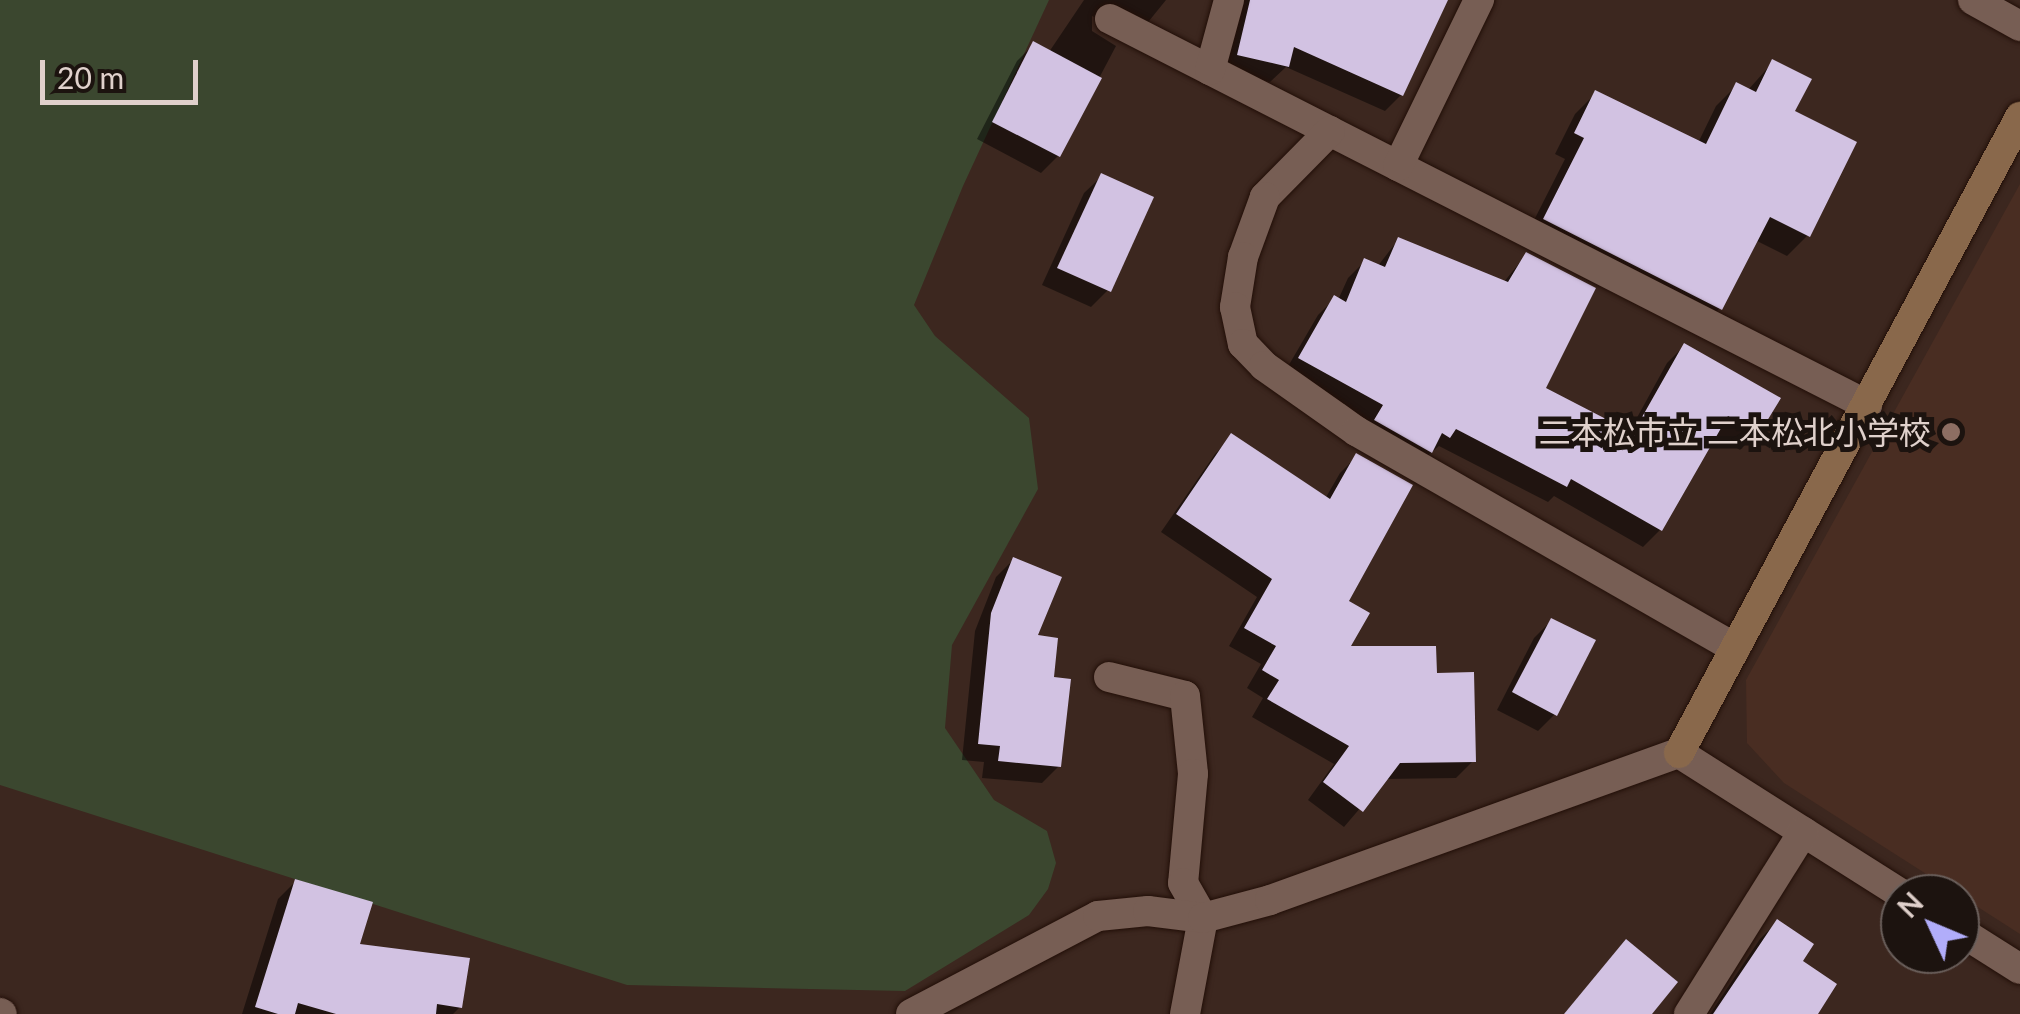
<!DOCTYPE html>
<html>
<head>
<meta charset="utf-8">
<style>
  body { margin:0 }
  #map { position:relative; width:2020px; height:1014px; overflow:hidden; background:#3c271f; font-family:Lato,"Noto Sans JP",sans-serif }
  div>[style] { position:absolute }
  .built>* { inset:0; background:#492d22 }
  .green>* { inset:0; background:#3b472f }
  .shadow>* { inset:0; background:#0007 }
  .building>* { inset:0; background:#d2c2e2 }
  .roads { filter:drop-shadow(0 0 2px #220f08) drop-shadow(0 0 2px #220f08) }
  .street>* { height:30px; margin:-15px; padding:0 15px; transform-origin:15px; border-radius:15px; background:#775e54 }
  .secondary>* { height:30px; margin:-15px; padding:0 15px; transform-origin:15px; border-radius:15px; background:#89684b }
  .dots>* { width:28px; height:28px; translate:-50% -50%; box-sizing:border-box; border:5px solid #1c130f; border-radius:50% }
  span { translate:-50% -50%; white-space:nowrap; text-align:center; line-height:1.15; -webkit-text-stroke:10px #1c130f; paint-order:stroke }
  .poi-label { font-size:32px; color:#e0d1cc }
  .right { translate:-100% -50%; text-align:right }
  .north { position:absolute; left:1880px; top:874px; width:100px; height:100px; box-sizing:border-box; background:#1c130f; border:2px solid #6a5f5b; border-radius:50%; rotate:314deg; font-size:28px; font-weight:700; line-height:40px; text-align:center; color:#e0d1cc }
  .north::after { content:''; display:block; margin:auto; width:35px; height:45px; background:#b1adfa; clip-path:polygon(50% 0,100% 100%,50% 72%,0 100%) }
  .scale { position:absolute; left:40px; top:60px; width:158px; height:45px; box-sizing:border-box; border:5px solid #e0d1cc; border-top:0; padding-left:12px; font-size:30px; line-height:35px; white-space:nowrap; color:#e0d1cc; -webkit-text-stroke:8px #1c130f; paint-order:stroke }
</style>
</head>
<body>
<div id="map">
  <div class="built">
    <div style="clip-path:polygon(2020px 184px,2020px 934px,1784px 783px,1747px 743px,1746px 680px)"></div>
  </div>
  <div class="green">
    <div style="clip-path:polygon(0 0,1049px 0,963px 186px,914px 305px,935px 336px,1029px 418px,1038px 489px,952px 645px,945px 728px,994px 800px,1047px 831px,1056px 863px,1048px 889px,1029px 915px,905px 991px,627px 985px,0 785px)"></div>
  </div>
  <div class="shadow">
    <div style="clip-path:polygon(1084px 0,1166px 0,1136px 37px,1092px 16px,1092px 31px,1116px 46px,1058px 156px,1041px 173px,977px 139px,1017px 61px,1034px 44px,1049px 52px)"></div>
    <div style="clip-path:polygon(1240px 0,1445px 0,1401px 95px,1385px 111px,1286px 67px,1270px 82px,1223px 71px)"></div>
    <div style="clip-path:polygon(1773px 62px,1792px 112px,1808px 235px,1787px 256px,1755px 240px,1720px 308px,1699px 329px,1524px 240px,1565px 159px,1555px 154px,1575px 114px,1596px 93px,1698px 143px,1716px 106px,1737px 85px,1748px 90px)"></div>
    <div style="clip-path:polygon(1102px 176px,1108px 290px,1091px 307px,1042px 285px,1084px 193px)"></div>
    <div style="clip-path:polygon(1398px 240px,1503px 283px,1526px 255px,1542px 389px,1628px 434px,1667px 363px,1684px 346px,1757px 433px,1740px 450px,1715px 435px,1660px 530px,1643px 547px,1554px 496px,1548px 502px,1439px 446px,1413px 468px,1283px 375px,1318px 315px,1335px 298px,1338px 300px,1348px 278px,1365px 261px,1377px 267px)"></div>
    <div style="clip-path:polygon(1232px 437px,1325px 499px,1340px 473px,1357px 456px,1345px 602px,1346px 649px,1434px 676px,1473px 761px,1456px 778px,1385px 779px,1344px 827px,1308px 800px,1334px 764px,1252px 717px,1263px 698px,1247px 688px,1261px 664px,1229px 646px,1257px 597px,1161px 532px,1215px 454px)"></div>
    <div style="clip-path:polygon(1013px 560px,1051px 679px,1059px 766px,1042px 783px,982px 778px,984px 762px,962px 760px,975px 631px,996px 577px)"></div>
    <div style="clip-path:polygon(1551px 621px,1555px 714px,1538px 731px,1497px 710px,1534px 638px)"></div>
    <div style="clip-path:polygon(295px 882px,356px 946px,460px 1007px,453px 1014px,242px 1014px,278px 899px)"></div>
    <div style="clip-path:polygon(1777px 922px,1799px 962px,1815px 1014px,1710px 1014px,1760px 939px)"></div>
  </div>
  <div class="building">
    <div style="clip-path:polygon(1250px 0,1448px 0,1403px 96px,1294px 47px,1289px 67px,1237px 55px)"></div>
    <div style="clip-path:polygon(1033px 41px,1102px 78px,1060px 157px,992px 122px)"></div>
    <div style="clip-path:polygon(1772px 59px,1812px 79px,1795px 111px,1857px 142px,1810px 237px,1770px 217px,1722px 310px,1543px 219px,1584px 138px,1574px 133px,1595px 90px,1706px 144px,1736px 82px,1756px 92px)"></div>
    <div style="clip-path:polygon(1101px 173px,1154px 197px,1111px 292px,1057px 268px)"></div>
    <div style="clip-path:polygon(1398px 237px,1508px 282px,1526px 252px,1596px 288px,1546px 388px,1633px 433px,1684px 343px,1781px 398px,1759px 434px,1728px 416px,1662px 531px,1571px 479px,1567px 487px,1456px 429px,1450px 438px,1442px 433px,1432px 453px,1374px 420px,1383px 405px,1298px 358px,1334px 295px,1346px 302px,1364px 258px,1385px 267px)"></div>
    <div style="clip-path:polygon(1231px 433px,1330px 499px,1356px 453px,1413px 485px,1349px 601px,1370px 613px,1351px 646px,1436px 646px,1437px 673px,1474px 672px,1476px 762px,1400px 763px,1363px 812px,1323px 782px,1349px 746px,1267px 699px,1279px 680px,1262px 670px,1276px 646px,1244px 628px,1272px 579px,1176px 514px)"></div>
    <div style="clip-path:polygon(1013px 557px,1062px 577px,1038px 635px,1058px 638px,1054px 677px,1071px 679px,1061px 767px,998px 761px,1000px 746px,978px 744px,991px 613px)"></div>
    <div style="clip-path:polygon(1551px 618px,1596px 640px,1557px 716px,1512px 692px)"></div>
    <div style="clip-path:polygon(295px 879px,373px 902px,360px 944px,470px 958px,462px 1008px,437px 1004px,436px 1014px,336px 1014px,298px 1003px,295px 1014px,278px 1014px,255px 1007px)"></div>
    <div style="clip-path:polygon(1777px 919px,1814px 944px,1803px 961px,1837px 984px,1818px 1014px,1713px 1014px)"></div>
    <div style="clip-path:polygon(1626px 939px,1678px 982px,1652px 1014px,1564px 1014px)"></div>
  </div>
  <div class="roads">
    <div class="street">
      <div style="left:1973px;top:0;width:54px;rotate:29deg"></div>
      <div style="left:1110px;top:19px;width:850px;rotate:27.02deg"></div>
      <div style="left:1210px;top:70px;width:73px;rotate:-74.8deg"></div>
      <div style="left:1330px;top:131px;width:93px;rotate:134.6deg"></div>
      <div style="left:1265px;top:197px;width:64px;rotate:110.1deg"></div>
      <div style="left:1243px;top:257px;width:51px;rotate:99.1deg"></div>
      <div style="left:1235px;top:307px;width:38px;rotate:78deg"></div>
      <div style="left:1243px;top:344px;width:30px;rotate:46deg"></div>
      <div style="left:1264px;top:366px;width:113px;rotate:35.2deg"></div>
      <div style="left:1356px;top:431px;width:437px;rotate:29.8deg"></div>
      <div style="left:1398px;top:166px;width:185px;rotate:-64deg"></div>
      <div style="left:1109px;top:677px;width:78px;rotate:14deg"></div>
      <div style="left:1185px;top:696px;width:78px;rotate:84.1deg"></div>
      <div style="left:1193px;top:774px;width:109px;rotate:95.2deg"></div>
      <div style="left:1183px;top:883px;width:40px;rotate:60.3deg"></div>
      <div style="left:1203px;top:918px;width:98px;rotate:100.6deg"></div>
      <div style="left:1960px;top:931px;width:71px;rotate:32.3deg"></div>
      <div style="left:0;top:1013px;width:2px;rotate:27deg"></div>
      <div style="left:911px;top:1014px;width:211px;rotate:-27.7deg"></div>
      <div style="left:1098px;top:916px;width:50px;rotate:-5.7deg"></div>
      <div style="left:1148px;top:911px;width:55px;rotate:7.3deg"></div>
      <div style="left:1203px;top:918px;width:69px;rotate:-15deg"></div>
      <div style="left:1270px;top:900px;width:435px;rotate:-19.8deg"></div>
      <div style="left:1679px;top:753px;width:263px;rotate:32.4deg"></div>
      <div style="left:1689px;top:1014px;width:215px;rotate:-57.9deg"></div>
    </div>
    <div class="secondary">
      <div style="left:1679px;top:753px;width:722px;rotate:-61.8deg"></div>
    </div>
  </div>
  <div class="dots">
    <div style="left:1951px;top:432px;background:#8d6e63"></div>
  </div>
  <div class="poi-label">
    <span class="right" style="left:1931px;top:432px">二本松市立 二本松北小学校</span>
  </div>
  <div class="north">N</div>
  <div class="scale">20 m</div>
</div>
</body>
</html>
